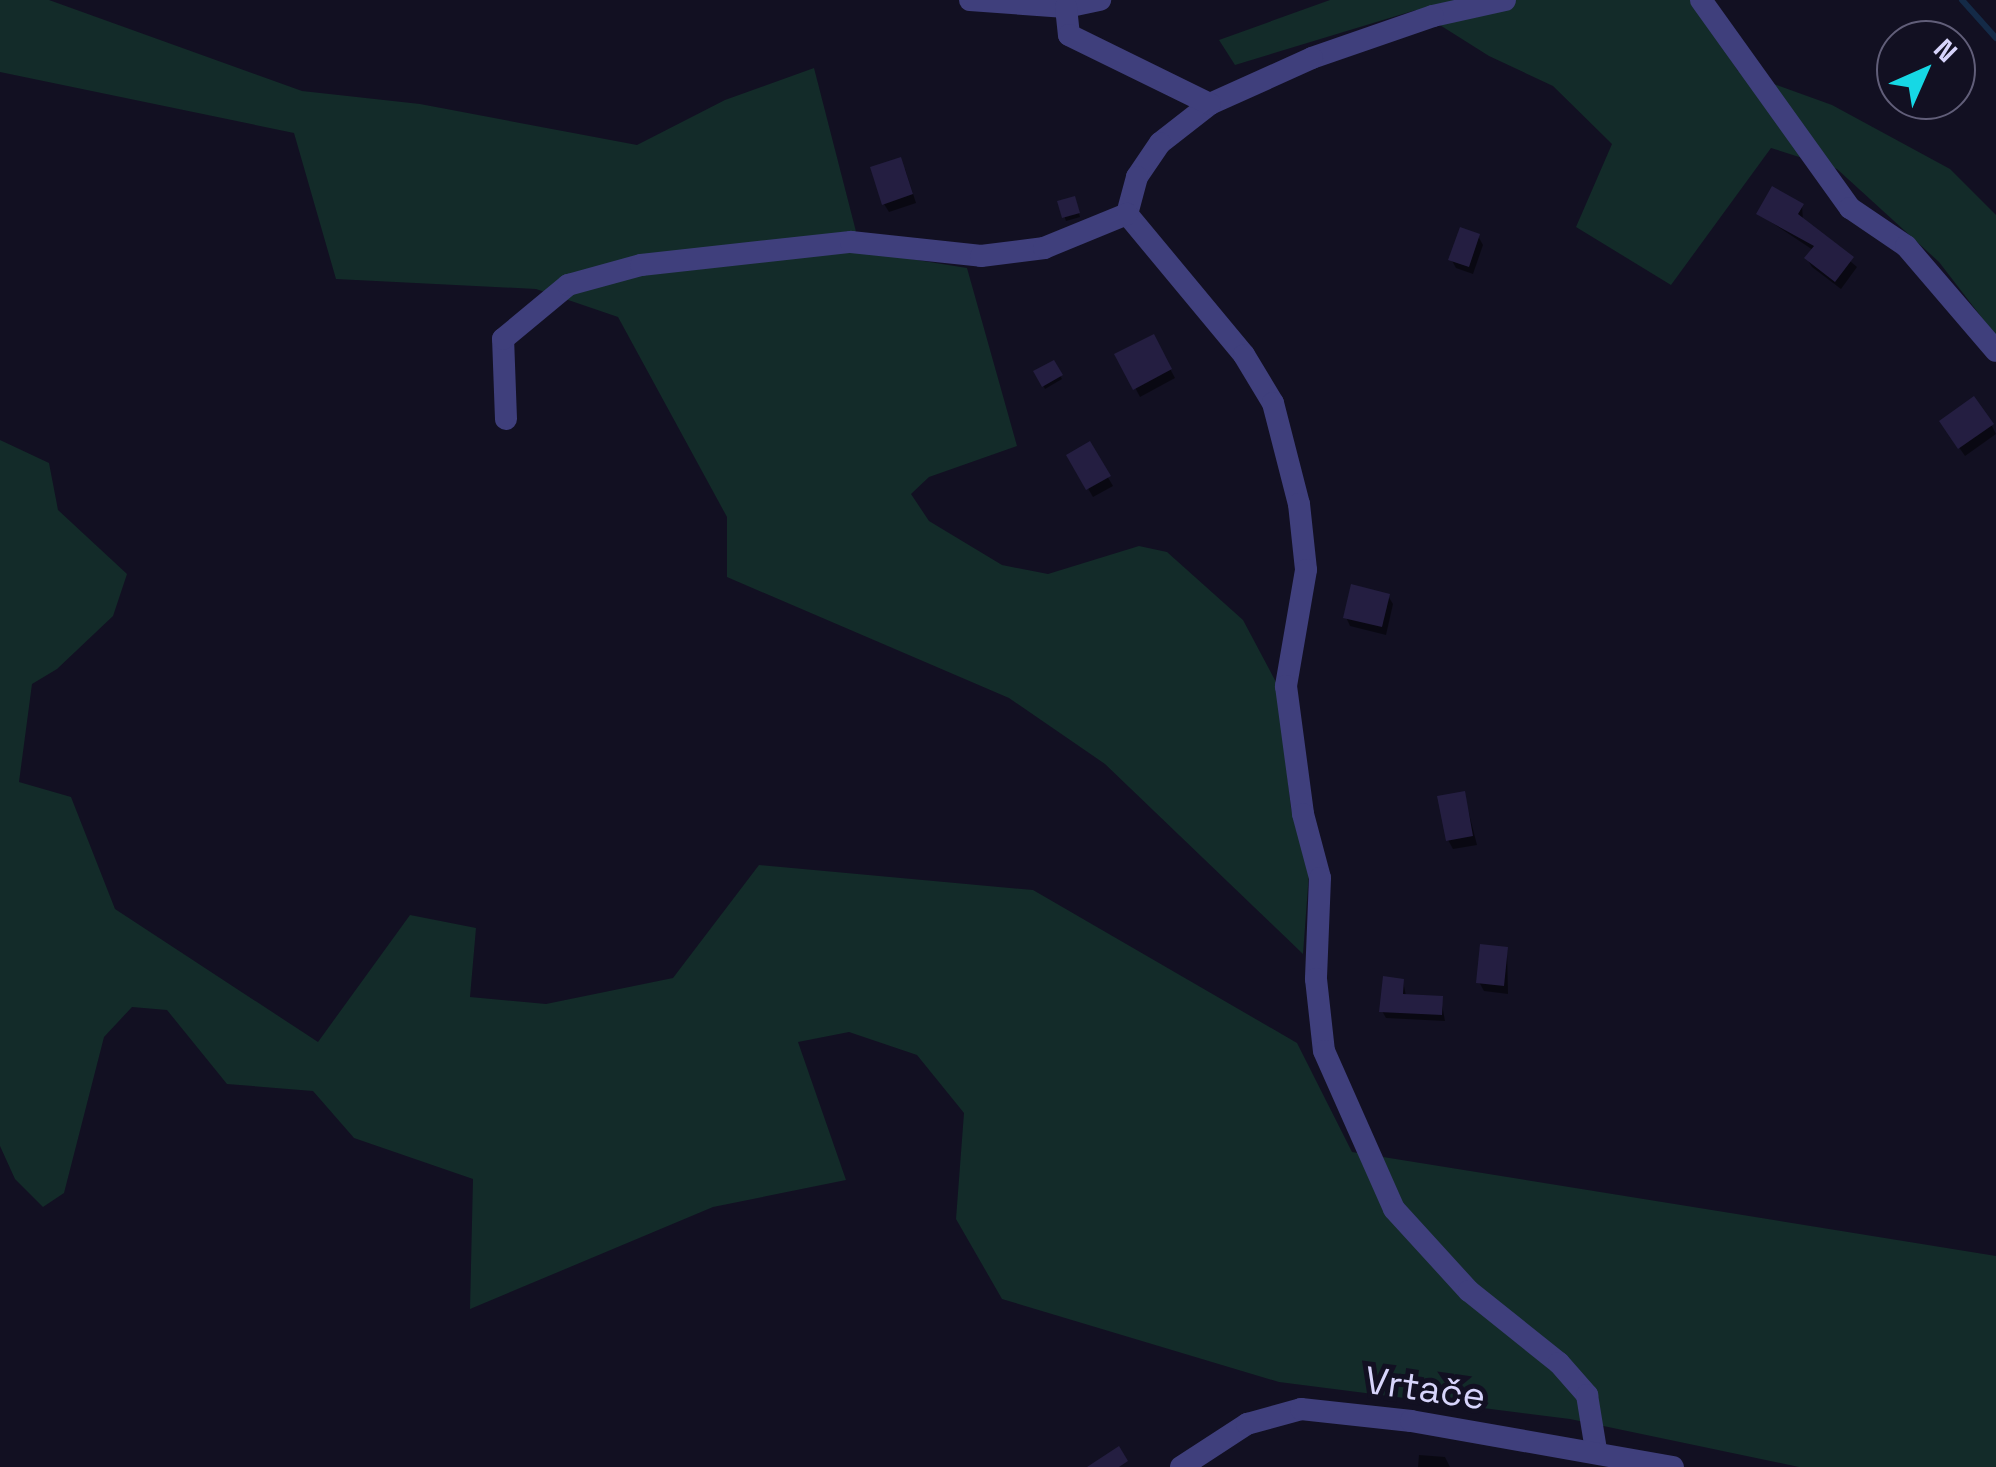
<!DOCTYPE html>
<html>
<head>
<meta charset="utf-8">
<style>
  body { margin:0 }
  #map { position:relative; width:1996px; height:1467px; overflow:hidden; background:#121022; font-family:"Space Grotesk",sans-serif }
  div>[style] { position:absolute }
  .green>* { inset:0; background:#132b29 }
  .shadow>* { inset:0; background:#0007 }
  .stream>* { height:6px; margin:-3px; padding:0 3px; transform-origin:3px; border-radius:3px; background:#142a47 }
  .building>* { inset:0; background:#241e41 }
  .minor>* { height:22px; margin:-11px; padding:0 11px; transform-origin:11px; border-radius:11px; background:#3f3f7c }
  span { translate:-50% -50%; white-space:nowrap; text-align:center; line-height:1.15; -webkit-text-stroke:10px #121022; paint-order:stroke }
  .street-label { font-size:38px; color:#d7d4fb }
  .north { position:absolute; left:1876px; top:20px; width:100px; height:100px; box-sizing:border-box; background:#121022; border:2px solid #615e79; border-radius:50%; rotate:45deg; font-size:28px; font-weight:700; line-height:40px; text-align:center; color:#d7d4fb }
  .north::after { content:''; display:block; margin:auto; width:35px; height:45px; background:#16d8e5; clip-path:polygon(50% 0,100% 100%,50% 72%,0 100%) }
</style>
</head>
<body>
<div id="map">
  <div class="green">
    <div style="clip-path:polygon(0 0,49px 0,302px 91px,420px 104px,637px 145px,725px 100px,814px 68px,861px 251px,967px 268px,1017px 446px,929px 477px,911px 494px,929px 521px,1002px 565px,1048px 574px,1139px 546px,1167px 552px,1243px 620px,1277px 684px,1291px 808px,1309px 873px,1303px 954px,1105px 764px,1009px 698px,727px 577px,727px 517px,618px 317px,536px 289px,336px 279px,294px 133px,0 72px)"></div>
    <div style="clip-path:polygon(1330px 0,1692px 0,1738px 71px,1832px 105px,1950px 169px,1996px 215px,1996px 336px,1939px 262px,1837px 169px,1771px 148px,1671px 285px,1576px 227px,1612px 144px,1553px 86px,1489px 56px,1416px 10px,1235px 65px,1219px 40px)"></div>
    <div style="clip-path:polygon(0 440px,49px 463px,58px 510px,127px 574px,113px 616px,57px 669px,32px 684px,19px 782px,71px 797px,115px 909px,318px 1042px,410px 915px,476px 928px,470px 997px,546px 1004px,673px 978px,759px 865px,1033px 890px,1297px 1043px,1352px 1152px,1996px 1256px,1996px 1467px,1799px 1467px,1570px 1419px,1279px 1382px,1002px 1299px,956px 1219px,964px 1113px,917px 1055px,849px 1032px,798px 1042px,846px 1180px,713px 1207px,470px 1309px,473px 1179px,354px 1138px,313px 1091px,227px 1084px,167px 1010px,132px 1007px,104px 1037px,64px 1193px,43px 1207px,15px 1179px,0 1146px)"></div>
  </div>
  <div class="shadow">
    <div style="clip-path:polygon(905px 169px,916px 203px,889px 212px,884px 204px)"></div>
    <div style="clip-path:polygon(1076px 202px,1080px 217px,1066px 221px,1060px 203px)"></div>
    <div style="clip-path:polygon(1802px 205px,1803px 221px,1857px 267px,1841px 289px,1812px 267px,1807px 259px,1813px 250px,1759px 214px)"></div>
    <div style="clip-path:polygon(1478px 236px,1483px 245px,1473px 274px,1456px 268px,1451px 259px)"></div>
    <div style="clip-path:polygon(1153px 337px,1175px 378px,1140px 397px,1118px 355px)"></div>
    <div style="clip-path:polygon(1053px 363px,1062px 379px,1045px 389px,1036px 372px)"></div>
    <div style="clip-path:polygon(1992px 426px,1996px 434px,1965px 456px,1947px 430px)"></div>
    <div style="clip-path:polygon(1089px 445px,1113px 486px,1093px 497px,1069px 456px)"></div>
    <div style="clip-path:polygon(1388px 596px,1393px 604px,1386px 635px,1350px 626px,1346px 617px)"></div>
    <div style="clip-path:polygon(1464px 794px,1477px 845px,1453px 849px,1448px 840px)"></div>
    <div style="clip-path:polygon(1507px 949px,1508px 994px,1484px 991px,1479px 982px)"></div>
    <div style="clip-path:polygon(1403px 981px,1406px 996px,1441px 999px,1445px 1021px,1386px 1018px,1382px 1011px)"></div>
    <div style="clip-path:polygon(1419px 1455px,1445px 1457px,1450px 1467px,1418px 1467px)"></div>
  </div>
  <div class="stream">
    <div style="left:1962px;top:0;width:51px;rotate:48.2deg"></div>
  </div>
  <div class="building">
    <div style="clip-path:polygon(901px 157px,913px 194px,882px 205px,870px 167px)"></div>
    <div style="clip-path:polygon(1772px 186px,1804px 204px,1798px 214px,1854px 257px,1835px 282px,1804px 258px,1814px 246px,1756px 214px)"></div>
    <div style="clip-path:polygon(1075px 196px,1080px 213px,1062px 218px,1057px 201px)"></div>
    <div style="clip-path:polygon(1460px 227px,1480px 234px,1469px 267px,1448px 260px)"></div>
    <div style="clip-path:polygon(1154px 334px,1172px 369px,1133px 390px,1114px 354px)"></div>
    <div style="clip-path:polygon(1054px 360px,1063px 375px,1042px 387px,1033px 371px)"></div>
    <div style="clip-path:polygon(1974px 396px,1994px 424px,1958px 449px,1939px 421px)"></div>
    <div style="clip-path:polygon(1090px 441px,1111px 476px,1086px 490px,1066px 455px)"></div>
    <div style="clip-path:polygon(1351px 584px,1390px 594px,1382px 627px,1343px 618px)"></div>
    <div style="clip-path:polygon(1465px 791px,1473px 836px,1446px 841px,1437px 796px)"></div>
    <div style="clip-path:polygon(1480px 944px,1508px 947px,1504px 986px,1476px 983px)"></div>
    <div style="clip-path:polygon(1383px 976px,1404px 979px,1403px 994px,1443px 996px,1442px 1015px,1379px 1012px)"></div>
    <div style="clip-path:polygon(1119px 1446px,1128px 1461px,1119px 1467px,1087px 1467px)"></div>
  </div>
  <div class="minor">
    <div style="left:970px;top:0;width:96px;rotate:4.2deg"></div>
    <div style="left:1066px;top:7px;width:35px;rotate:-12deg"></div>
    <div style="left:1505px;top:0;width:74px;rotate:167.5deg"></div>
    <div style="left:1433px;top:16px;width:128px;rotate:160.9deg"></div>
    <div style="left:1312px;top:58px;width:112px;rotate:155.7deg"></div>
    <div style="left:1210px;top:104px;width:63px;rotate:142deg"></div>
    <div style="left:1160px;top:143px;width:41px;rotate:124.1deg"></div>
    <div style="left:1137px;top:177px;width:38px;rotate:105deg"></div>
    <div style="left:1127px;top:214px;width:183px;rotate:50.3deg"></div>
    <div style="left:1244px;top:355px;width:56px;rotate:58.9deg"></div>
    <div style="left:1273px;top:403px;width:104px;rotate:75.6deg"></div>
    <div style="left:1299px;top:504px;width:66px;rotate:83.9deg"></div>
    <div style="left:1306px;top:570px;width:118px;rotate:99.8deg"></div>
    <div style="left:1286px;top:686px;width:129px;rotate:82.4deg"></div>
    <div style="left:1303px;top:814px;width:66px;rotate:75.1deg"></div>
    <div style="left:1320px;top:878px;width:101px;rotate:92.3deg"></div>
    <div style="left:1316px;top:979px;width:72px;rotate:83.7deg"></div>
    <div style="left:1324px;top:1051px;width:173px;rotate:66.1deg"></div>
    <div style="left:1394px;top:1209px;width:111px;rotate:47.6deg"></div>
    <div style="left:1469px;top:1291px;width:115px;rotate:38.7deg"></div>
    <div style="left:1559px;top:1363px;width:43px;rotate:48.8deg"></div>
    <div style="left:1587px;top:1395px;width:56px;rotate:80.7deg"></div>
    <div style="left:1701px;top:0;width:256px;rotate:54.4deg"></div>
    <div style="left:1850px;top:208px;width:68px;rotate:34.2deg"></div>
    <div style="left:1906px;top:246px;width:138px;rotate:49.4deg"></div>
    <div style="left:1066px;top:7px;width:28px;rotate:84deg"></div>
    <div style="left:1069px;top:35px;width:157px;rotate:26.1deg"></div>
    <div style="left:506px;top:419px;width:80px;rotate:-92.1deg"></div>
    <div style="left:503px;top:339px;width:85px;rotate:-39.7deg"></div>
    <div style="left:568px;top:285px;width:76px;rotate:-15.3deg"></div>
    <div style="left:641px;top:265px;width:211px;rotate:-6.3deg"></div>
    <div style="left:851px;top:242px;width:131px;rotate:6.1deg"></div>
    <div style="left:981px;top:256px;width:64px;rotate:-7.2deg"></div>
    <div style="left:1044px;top:248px;width:90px;rotate:-22.3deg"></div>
    <div style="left:1181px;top:1467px;width:79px;rotate:-33.1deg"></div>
    <div style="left:1247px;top:1424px;width:56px;rotate:-15.5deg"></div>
    <div style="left:1301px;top:1409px;width:111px;rotate:6.2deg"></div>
    <div style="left:1411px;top:1421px;width:266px;rotate:10deg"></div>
  </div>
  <div class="street-label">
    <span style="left:1425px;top:1389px;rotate:8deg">Vrtače</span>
  </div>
  <div class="north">N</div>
</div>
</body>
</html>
